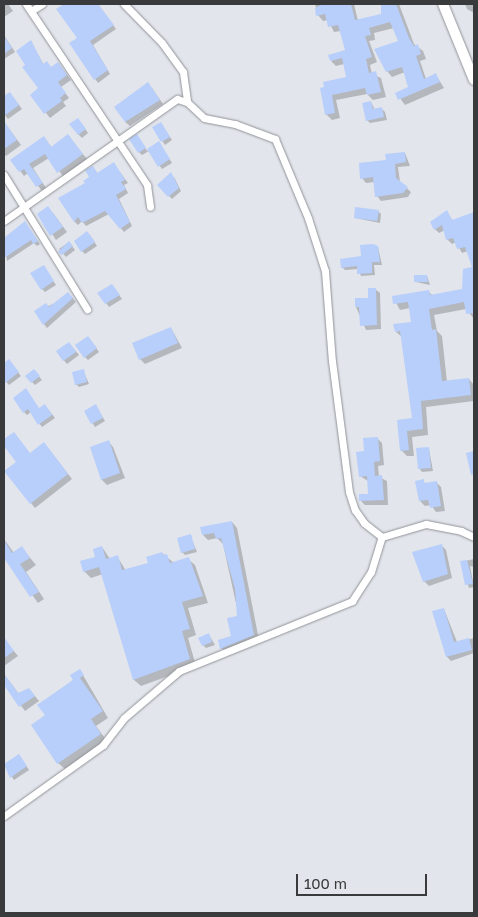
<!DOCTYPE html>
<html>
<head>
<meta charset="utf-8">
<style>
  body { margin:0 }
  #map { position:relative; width:478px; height:917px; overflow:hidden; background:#e2e5eb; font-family:"Golos Text",sans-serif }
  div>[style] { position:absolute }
  .shadow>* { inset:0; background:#0003 }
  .building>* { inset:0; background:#b8cefb }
  .roads { filter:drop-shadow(0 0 1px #909398) drop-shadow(0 0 1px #909398) }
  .street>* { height:7px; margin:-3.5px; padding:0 3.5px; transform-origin:3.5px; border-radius:3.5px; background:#fff }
  .secondary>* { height:10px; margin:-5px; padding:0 5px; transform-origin:5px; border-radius:5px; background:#fff }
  span { translate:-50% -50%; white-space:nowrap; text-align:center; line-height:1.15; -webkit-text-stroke:4.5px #e2e5eb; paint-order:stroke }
  .frame { position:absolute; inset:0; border:5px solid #383a3c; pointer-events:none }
  .scale { position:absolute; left:296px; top:874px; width:131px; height:22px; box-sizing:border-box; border:2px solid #383a3c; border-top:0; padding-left:6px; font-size:15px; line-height:18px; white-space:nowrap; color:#383a3c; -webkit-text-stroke:4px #e2e5eb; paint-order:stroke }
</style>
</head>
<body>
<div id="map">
  <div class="shadow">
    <div style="clip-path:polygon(4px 4px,8px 4px,13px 11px,4px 17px)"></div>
    <div style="clip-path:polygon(66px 4px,72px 4px,75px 8px,82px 4px,98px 4px,116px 29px,93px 45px,110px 74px,98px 83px,71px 44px,79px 38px,58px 9px)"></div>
    <div style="clip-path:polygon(315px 4px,354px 4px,358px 21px,383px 15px,381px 4px,399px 4px,414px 44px,423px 51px,426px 59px,420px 61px,426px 79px,436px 75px,444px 88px,405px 105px,397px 94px,410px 88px,405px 72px,392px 77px,387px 71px,399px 42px,394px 28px,374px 33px,375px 40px,369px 41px,377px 62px,370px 65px,372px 74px,381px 78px,386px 97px,373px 100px,367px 94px,336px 100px,340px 118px,332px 120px,326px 114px,321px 89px,348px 78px,344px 64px,336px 66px,331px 61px,346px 51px,341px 31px,334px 32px,328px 20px,323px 21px,318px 15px)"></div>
    <div style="clip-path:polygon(465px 4px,474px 4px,474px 13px,467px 9px)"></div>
    <div style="clip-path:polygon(4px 35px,15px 52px,4px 59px)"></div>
    <div style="clip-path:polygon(31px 42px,44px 65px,52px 68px,58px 63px,71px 80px,61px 87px,69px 98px,63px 102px,66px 106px,50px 118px,32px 95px,39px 88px,27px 65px)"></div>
    <div style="clip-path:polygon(152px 88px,163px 104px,130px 126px,125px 122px)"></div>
    <div style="clip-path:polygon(4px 97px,13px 97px,22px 109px,8px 119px,4px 114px)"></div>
    <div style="clip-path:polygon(371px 102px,375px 110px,382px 109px,385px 112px,387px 120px,370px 123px,367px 120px)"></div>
    <div style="clip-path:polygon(4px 122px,21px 145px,6px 156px,4px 154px)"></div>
    <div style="clip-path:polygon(81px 123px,88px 133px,82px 138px,78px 134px)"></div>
    <div style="clip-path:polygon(161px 123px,172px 140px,165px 145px,154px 128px)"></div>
    <div style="clip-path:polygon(68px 136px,87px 159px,63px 176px,49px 158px,33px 168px,46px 188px,42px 191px,28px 173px,24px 176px,12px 160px,44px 137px,52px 148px)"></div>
    <div style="clip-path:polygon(140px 139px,147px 151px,159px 143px,172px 163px,162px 169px,149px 151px,142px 155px,139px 152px)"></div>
    <div style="clip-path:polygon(405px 153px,410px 166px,398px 167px,400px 182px,411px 192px,408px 197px,381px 201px,377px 196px,375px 182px,366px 183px,362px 178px)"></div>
    <div style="clip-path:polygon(114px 164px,128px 183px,124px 185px,128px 193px,119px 199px,132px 226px,124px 232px,109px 214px,86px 226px,82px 221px,78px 225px,74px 221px,93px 167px,98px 174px)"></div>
    <div style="clip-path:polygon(174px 177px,181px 191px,172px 199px,159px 185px)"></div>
    <div style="clip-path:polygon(378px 211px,381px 214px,380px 223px,355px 218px)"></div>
    <div style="clip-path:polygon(447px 212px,453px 221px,474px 214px,474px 261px,468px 251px,462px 253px,456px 242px,452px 244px,447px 239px,445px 230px,439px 233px,435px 229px)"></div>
    <div style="clip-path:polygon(53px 213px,67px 232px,56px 240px,39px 214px)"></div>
    <div style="clip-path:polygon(25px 223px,40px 244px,37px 246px,34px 243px,7px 261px,4px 239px)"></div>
    <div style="clip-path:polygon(90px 235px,97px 246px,85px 254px,82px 251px)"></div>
    <div style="clip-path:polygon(69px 242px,75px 250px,66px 257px,59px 249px)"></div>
    <div style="clip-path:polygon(378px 247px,382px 265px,374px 265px,375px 275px,361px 276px,358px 269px,345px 270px,342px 267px)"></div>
    <div style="clip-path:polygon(474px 268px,474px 311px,470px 312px,474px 314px,474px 319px,466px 309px,434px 315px,437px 331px,442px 336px,447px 382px,469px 379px,474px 385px,474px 401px,426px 407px,428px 435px,412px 437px,414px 456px,407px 456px,401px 450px,399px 421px,414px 420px,402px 337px,396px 332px,412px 323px,410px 308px,400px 310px,393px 297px,428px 291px,433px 296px,464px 290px,464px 270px)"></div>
    <div style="clip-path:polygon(46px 270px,56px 285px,45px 292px,42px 289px)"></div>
    <div style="clip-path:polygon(427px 276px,430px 285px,416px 282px)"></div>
    <div style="clip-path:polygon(112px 285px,122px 299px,109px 307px,99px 293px)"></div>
    <div style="clip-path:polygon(375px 289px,380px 293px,381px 329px,366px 330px,356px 307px,369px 299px)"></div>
    <div style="clip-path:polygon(71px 296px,76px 302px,47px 328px,35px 312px)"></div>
    <div style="clip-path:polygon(171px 328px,182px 348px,145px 364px,140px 359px)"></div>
    <div style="clip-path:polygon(91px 341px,99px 352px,88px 360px,85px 357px)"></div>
    <div style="clip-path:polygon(69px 343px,79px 355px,67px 364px,57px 352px)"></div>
    <div style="clip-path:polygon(9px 361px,21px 376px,9px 385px,4px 379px,4px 365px)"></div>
    <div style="clip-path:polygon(83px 370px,89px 384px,79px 387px,76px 384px)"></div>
    <div style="clip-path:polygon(37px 374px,42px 380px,35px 385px,32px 382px)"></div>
    <div style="clip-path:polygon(15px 398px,40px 409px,48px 409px,55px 418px,42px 427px,31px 412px,27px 415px,24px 412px)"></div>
    <div style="clip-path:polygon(96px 406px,105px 421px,95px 427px,85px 411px)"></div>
    <div style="clip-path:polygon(14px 433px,30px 454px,44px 443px,72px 479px,35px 508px,31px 503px,18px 463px,4px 443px)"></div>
    <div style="clip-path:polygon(377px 438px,382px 443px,384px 465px,378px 466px,379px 477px,387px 481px,388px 505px,365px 505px,360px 500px,369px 495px,368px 481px,360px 476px)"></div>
    <div style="clip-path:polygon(109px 442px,113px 447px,125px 478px,107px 485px,102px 480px,91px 448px)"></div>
    <div style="clip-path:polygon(429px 449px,433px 471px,422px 472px,419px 468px)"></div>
    <div style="clip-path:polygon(423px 481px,426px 484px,436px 482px,441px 487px,445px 511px,436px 512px,431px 505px,425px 506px,420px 501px)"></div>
    <div style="clip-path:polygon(232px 522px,237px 528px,259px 640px,227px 653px,221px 648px,232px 637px,239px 617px,223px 544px,217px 538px,208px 540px,203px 535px)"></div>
    <div style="clip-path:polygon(190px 535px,197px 552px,185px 555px,182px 552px)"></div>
    <div style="clip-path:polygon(4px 539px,14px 553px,22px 548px,36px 565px,26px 572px,44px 599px,38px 603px,4px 556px)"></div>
    <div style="clip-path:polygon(442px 546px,446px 550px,452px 578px,429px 586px,424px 581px)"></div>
    <div style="clip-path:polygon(102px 547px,110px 559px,117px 556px,126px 571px,149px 564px,162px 553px,174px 563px,188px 559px,195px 565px,208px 603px,188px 608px,196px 635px,188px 638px,196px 666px,141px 686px,134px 680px,103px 574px,91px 578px,84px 571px)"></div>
    <div style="clip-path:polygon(474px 559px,474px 567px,470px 566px,474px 587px,469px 588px,461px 562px)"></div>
    <div style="clip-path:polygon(444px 609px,457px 642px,474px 638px,474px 653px,451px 661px,447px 657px)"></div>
    <div style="clip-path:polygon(209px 635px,215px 645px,206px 648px,203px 645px)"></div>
    <div style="clip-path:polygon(7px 643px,18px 656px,4px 666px,4px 645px)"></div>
    <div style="clip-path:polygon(80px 670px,108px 718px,96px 726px,107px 741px,65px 769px,58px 763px,46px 715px)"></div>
    <div style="clip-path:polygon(4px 674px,19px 694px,29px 689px,39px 701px,25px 711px,4px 683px)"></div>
    <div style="clip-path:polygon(19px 755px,29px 770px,14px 780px,4px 765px)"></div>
  </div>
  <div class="building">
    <div style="clip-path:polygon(64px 4px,98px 4px,114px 25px,90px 41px,108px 70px,94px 80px,69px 43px,77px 38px,56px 9px)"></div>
    <div style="clip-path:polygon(323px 4px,351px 4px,355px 20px,381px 14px,381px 4px,396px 4px,409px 38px,414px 46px,418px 44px,421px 54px,416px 56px,424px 79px,436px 73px,440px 82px,398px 100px,395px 93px,408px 87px,402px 67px,386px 72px,374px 49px,398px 41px,390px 22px,369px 28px,371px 35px,365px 36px,372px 57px,366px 59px,369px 73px,376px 71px,381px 92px,367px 95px,365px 88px,332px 95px,335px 113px,325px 115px,320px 88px,324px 87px,323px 82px,346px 77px,342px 58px,330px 61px,328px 55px,345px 50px,338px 25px,328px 27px,325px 14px,316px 16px,315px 8px)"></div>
    <div style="clip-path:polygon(4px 36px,12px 48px,4px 54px)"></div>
    <div style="clip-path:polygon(31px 40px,43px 64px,47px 61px,51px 67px,58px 62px,67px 75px,58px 82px,66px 93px,60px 98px,62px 101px,44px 114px,30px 95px,38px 88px,22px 67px,25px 65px,16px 51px)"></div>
    <div style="clip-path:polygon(148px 82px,160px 100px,125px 122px,114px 107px)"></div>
    <div style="clip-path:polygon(10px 92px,19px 105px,4px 116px,4px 96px)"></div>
    <div style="clip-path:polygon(371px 101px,373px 109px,382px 107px,384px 117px,366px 121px,362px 103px)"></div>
    <div style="clip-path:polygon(78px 118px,86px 129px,78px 135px,69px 124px)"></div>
    <div style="clip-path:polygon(4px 121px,17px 140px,4px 149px)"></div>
    <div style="clip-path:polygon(161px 122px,170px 137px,161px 142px,152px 127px)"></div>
    <div style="clip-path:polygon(68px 134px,83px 154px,57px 173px,45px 154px,29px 164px,43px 183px,36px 187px,24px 169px,19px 172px,10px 160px,44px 136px,51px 147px)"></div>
    <div style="clip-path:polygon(137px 134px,146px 148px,138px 153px,129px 139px)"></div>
    <div style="clip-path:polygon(159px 141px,170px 159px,158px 167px,147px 149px)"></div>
    <div style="clip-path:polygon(405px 152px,406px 162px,395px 164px,396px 178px,408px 187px,403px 193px,375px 197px,373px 177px,360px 179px,359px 163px,386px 160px,385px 154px)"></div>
    <div style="clip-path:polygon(114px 162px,125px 180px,121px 182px,126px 189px,116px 195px,130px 222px,120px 229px,105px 211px,82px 223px,78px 217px,74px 222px,58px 198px,85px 183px,83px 181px,89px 177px,85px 170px,93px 166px,97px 173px)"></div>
    <div style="clip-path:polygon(171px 172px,179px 188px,168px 197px,157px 185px)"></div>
    <div style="clip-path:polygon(48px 206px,63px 227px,50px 236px,37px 214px)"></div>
    <div style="clip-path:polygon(355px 207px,379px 210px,377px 221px,354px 218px)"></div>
    <div style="clip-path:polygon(447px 210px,452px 220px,474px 212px,474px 313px,466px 314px,464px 302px,429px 309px,432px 330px,436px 329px,442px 381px,469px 378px,471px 395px,421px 401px,423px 429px,407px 431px,409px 450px,400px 451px,397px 420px,412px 418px,400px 331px,395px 332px,393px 324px,411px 322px,408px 302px,393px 304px,392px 296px,429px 290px,430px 295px,462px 289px,463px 269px,472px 267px,465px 247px,457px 249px,453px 238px,446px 240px,442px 225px,434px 230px,430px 222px)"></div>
    <div style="clip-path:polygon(25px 221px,38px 241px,33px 244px,31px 240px,4px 258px,4px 238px)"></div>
    <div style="clip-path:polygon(87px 231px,95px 242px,81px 252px,74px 241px)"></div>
    <div style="clip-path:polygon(69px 241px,73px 246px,62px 255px,58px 252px)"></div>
    <div style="clip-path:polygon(373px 244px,378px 246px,380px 262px,372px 262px,372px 273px,357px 274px,357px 266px,341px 268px,340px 259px,361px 256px,360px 245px)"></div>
    <div style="clip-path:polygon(44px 265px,54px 281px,41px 290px,30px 273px)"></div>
    <div style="clip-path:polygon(414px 275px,427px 275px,428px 282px,414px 282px)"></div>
    <div style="clip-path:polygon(112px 284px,120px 295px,105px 304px,97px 293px)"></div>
    <div style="clip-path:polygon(368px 288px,376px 288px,377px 325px,360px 326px,359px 307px,355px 307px,355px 298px,368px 298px)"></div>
    <div style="clip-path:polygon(68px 292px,73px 298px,43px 325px,34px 311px,46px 303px,49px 307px)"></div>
    <div style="clip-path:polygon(171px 327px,178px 343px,139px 360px,132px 343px)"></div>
    <div style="clip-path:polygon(88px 336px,97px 348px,84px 358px,75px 345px)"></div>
    <div style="clip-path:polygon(69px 342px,76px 352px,63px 361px,56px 351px)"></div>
    <div style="clip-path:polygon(9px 359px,19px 372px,4px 384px,4px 363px)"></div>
    <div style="clip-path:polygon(34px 369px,40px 376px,31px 383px,25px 376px)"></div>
    <div style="clip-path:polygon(84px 369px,87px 382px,75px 385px,72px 372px)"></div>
    <div style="clip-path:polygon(26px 388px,39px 408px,45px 404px,52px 415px,38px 425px,28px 409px,23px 413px,13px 398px)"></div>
    <div style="clip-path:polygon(96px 404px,103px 418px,91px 424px,84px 411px)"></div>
    <div style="clip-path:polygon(14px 432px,30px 453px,44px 442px,68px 474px,30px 504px,4px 471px,16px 462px,4px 446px,4px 439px)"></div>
    <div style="clip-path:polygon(378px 437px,380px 461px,374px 462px,375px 476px,382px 475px,384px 500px,359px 501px,359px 494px,368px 494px,367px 476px,359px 477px,356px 452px,364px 451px,363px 438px)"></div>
    <div style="clip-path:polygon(109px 440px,120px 473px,101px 480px,90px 447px)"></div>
    <div style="clip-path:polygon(429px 447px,431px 468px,418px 469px,416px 448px)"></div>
    <div style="clip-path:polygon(474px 451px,474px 474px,471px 475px,466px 453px)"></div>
    <div style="clip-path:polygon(424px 479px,424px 483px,437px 481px,441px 506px,430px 508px,428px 500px,419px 501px,415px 481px)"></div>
    <div style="clip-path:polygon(232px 521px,254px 635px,220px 649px,218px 640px,231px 636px,227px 618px,237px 616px,235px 589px,221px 538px,216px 539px,214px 533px,202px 535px,200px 527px)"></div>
    <div style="clip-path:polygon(191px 534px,195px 549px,181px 553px,177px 538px)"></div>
    <div style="clip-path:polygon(4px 540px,12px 553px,22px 546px,30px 558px,20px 564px,39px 592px,30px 597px,4px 558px)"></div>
    <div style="clip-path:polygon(442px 544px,448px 574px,423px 582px,412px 552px)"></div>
    <div style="clip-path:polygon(102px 546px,106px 559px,118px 555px,122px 570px,148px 563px,146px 557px,162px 552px,163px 555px,167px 554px,170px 563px,189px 557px,203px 596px,182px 602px,190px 629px,182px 631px,190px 659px,133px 680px,99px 567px,83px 572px,80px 561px,95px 557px,93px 549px)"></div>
    <div style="clip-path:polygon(467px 560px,473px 584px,465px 585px,460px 561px)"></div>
    <div style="clip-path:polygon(444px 608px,454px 642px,469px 638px,472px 650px,446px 657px,432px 611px)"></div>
    <div style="clip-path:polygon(209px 633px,212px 642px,202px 646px,198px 638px)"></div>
    <div style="clip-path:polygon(4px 637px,14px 651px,4px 658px)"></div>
    <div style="clip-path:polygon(80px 669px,84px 675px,80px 678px,103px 711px,91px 719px,101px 734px,57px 764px,31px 725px,45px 715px,37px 705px,73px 680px,70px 675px)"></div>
    <div style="clip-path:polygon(4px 674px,18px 693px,29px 688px,35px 696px,19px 707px,4px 685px)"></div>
    <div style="clip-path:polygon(19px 754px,27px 766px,10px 778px,4px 764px)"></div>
  </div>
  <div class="roads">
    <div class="street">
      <div style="left:26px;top:4px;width:218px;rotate:56.2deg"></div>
      <div style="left:147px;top:185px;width:22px;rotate:82deg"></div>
      <div style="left:124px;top:4px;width:54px;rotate:45.7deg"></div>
      <div style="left:162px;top:43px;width:36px;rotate:54deg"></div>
      <div style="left:183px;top:72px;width:30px;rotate:82deg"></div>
      <div style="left:31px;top:11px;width:13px;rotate:-32deg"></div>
      <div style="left:4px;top:175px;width:158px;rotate:58.2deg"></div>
      <div style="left:4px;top:221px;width:212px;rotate:-35.2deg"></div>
      <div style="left:177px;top:99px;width:10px;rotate:17deg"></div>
      <div style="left:187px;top:102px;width:23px;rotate:43deg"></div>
      <div style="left:204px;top:118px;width:32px;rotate:11deg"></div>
      <div style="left:235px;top:124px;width:43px;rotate:20.6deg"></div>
      <div style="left:275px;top:139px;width:86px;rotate:67.3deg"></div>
      <div style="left:308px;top:218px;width:56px;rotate:72.2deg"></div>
      <div style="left:325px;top:271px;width:90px;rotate:85.6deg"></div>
      <div style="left:332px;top:361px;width:132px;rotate:82.6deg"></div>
      <div style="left:349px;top:492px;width:19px;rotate:72deg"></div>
      <div style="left:355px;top:510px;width:16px;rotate:55deg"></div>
      <div style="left:364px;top:523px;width:23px;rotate:38deg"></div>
      <div style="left:382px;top:537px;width:46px;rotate:-16.5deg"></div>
      <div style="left:426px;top:524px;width:36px;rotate:11deg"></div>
      <div style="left:461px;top:531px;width:14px;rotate:25deg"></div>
      <div style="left:4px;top:816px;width:122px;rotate:-35.6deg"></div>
      <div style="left:103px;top:745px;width:34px;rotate:-52deg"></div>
      <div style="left:124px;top:718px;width:72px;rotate:-40.5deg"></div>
      <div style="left:179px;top:671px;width:187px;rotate:-22deg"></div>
      <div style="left:352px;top:601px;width:35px;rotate:-57deg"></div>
      <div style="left:371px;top:572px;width:37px;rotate:-73deg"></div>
    </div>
    <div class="secondary">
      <div style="left:443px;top:4px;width:82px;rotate:67.8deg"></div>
    </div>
  </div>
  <div class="frame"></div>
  <div class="scale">100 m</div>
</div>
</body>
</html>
